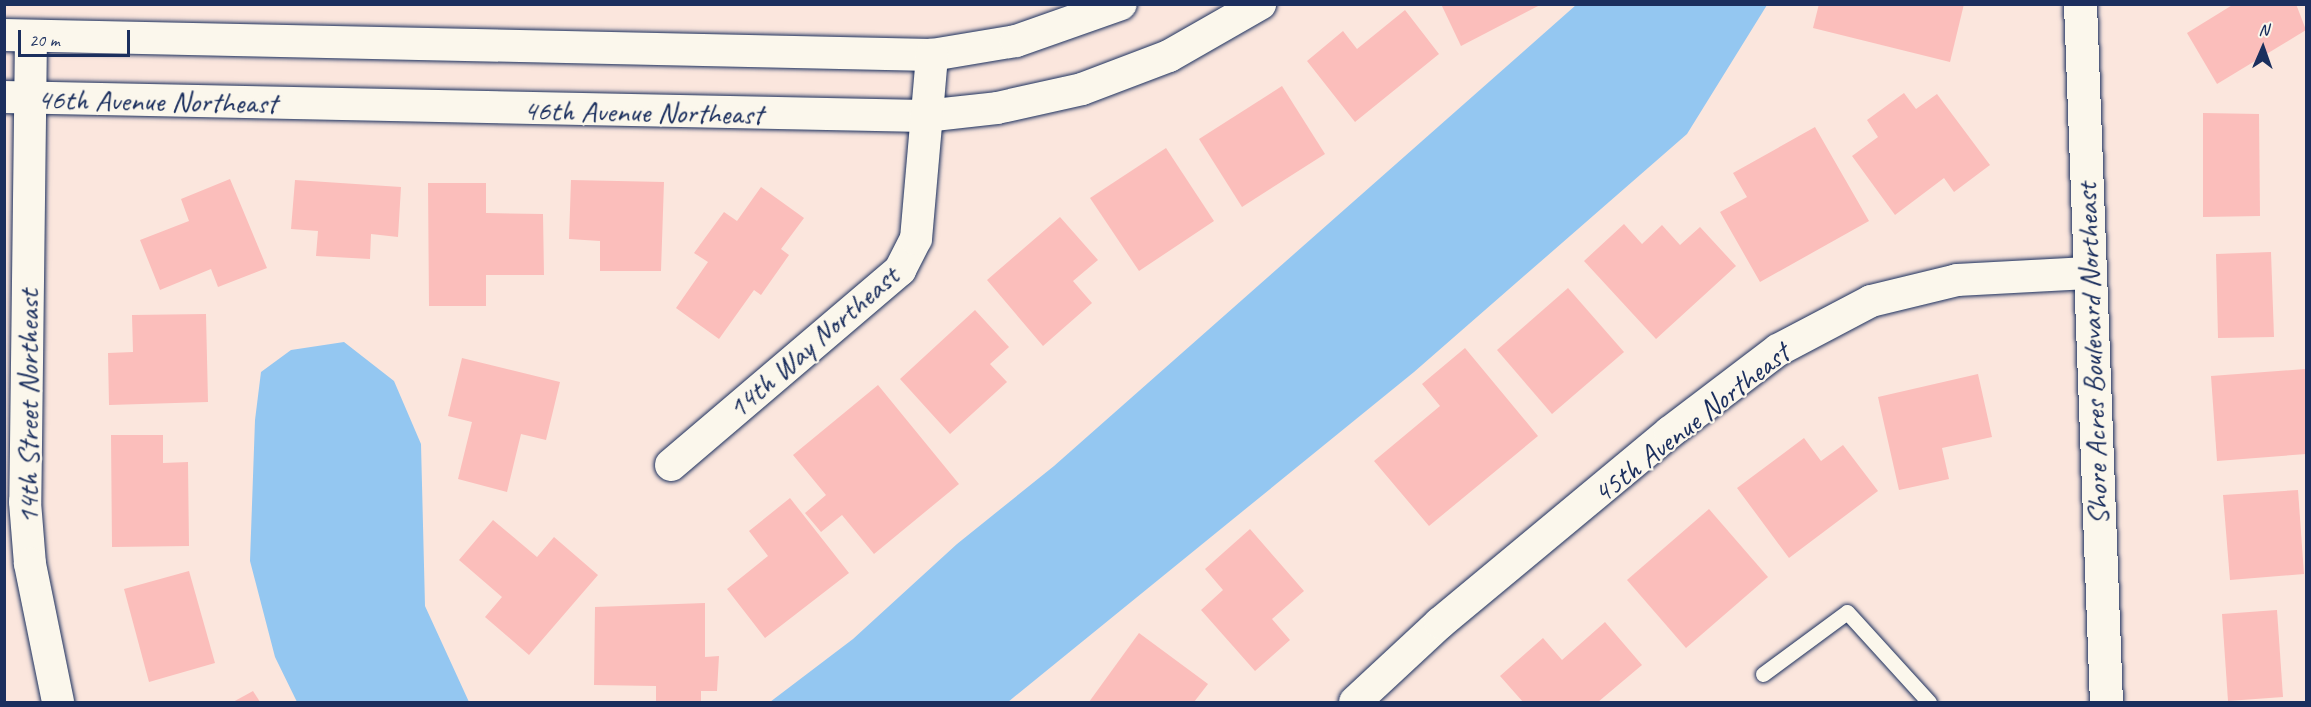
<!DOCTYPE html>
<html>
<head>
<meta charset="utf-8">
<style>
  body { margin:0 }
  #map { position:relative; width:2311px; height:707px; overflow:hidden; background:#fbe6dd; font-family:Caveat,sans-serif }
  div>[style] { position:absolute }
  .water>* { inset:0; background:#94c7f1 }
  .building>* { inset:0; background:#fbbebb }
  .roads { filter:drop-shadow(0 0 2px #1b2f5e) drop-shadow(0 0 2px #1b2f5e) }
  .service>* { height:15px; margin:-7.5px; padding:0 7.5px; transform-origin:7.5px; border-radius:7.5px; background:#fbf7ec }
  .minor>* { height:32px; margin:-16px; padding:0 16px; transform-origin:16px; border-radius:16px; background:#fbf7ec }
  .tertiary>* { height:33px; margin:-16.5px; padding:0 16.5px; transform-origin:16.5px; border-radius:16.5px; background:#fbf7ec }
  span { translate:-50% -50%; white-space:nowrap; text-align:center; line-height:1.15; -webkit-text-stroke:4.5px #fbf7ec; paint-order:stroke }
  .street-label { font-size:30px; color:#1b2f5e }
  .frame { position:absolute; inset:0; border:6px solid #1b2f5e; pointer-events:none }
  .north { position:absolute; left:2233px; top:18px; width:60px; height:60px; -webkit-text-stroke:4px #fbf7ec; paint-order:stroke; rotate:2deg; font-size:16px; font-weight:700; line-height:24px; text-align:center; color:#1b2f5e }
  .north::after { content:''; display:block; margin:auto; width:21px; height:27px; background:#1b2f5e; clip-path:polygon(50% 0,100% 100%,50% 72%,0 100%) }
  .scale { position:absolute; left:18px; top:30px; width:112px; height:27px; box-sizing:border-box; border:3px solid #1b2f5e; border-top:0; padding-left:8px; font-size:18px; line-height:21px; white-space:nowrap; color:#1b2f5e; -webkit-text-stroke:4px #fbf7ec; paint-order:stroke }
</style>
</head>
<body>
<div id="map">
  <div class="water">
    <div style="clip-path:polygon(1576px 5px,1767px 5px,1687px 134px,1414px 372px,1008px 702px,770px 702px,853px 639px,957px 544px,1054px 466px)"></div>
    <div style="clip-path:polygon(344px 342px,394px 381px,421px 444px,425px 606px,469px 702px,297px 702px,275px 657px,250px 561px,255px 420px,261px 372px,291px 350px)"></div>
  </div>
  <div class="building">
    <div style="clip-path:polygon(1441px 4px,1542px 4px,1461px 46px)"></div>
    <div style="clip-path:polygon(1819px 4px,1964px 4px,1950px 62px,1813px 28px)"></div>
    <div style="clip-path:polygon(2234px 4px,2296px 4px,2306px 30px,2217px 84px,2187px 33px)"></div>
    <div style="clip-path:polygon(1405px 10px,1439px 54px,1355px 122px,1307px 61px,1343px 31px,1357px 49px)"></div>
    <div style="clip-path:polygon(1282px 86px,1325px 154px,1242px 207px,1199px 139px)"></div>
    <div style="clip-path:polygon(1904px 93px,1916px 109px,1937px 94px,1990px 165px,1954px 192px,1944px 178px,1895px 215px,1852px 156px,1878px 137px,1867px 120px)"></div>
    <div style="clip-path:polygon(2203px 113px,2259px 114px,2260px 216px,2203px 217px)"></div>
    <div style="clip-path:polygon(1815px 127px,1869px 221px,1760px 282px,1720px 212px,1747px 197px,1733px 173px)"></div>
    <div style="clip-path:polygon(1166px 148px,1214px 221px,1139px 271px,1090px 198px)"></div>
    <div style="clip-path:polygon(230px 179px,267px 268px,218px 287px,211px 269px,160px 290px,140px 240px,189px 221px,181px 199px)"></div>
    <div style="clip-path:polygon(295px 180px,401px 187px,398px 237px,371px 234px,370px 259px,316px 256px,318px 231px,291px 229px)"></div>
    <div style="clip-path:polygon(571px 180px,664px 182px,661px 271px,600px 271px,600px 241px,569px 239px)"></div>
    <div style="clip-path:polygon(428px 183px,486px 183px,486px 213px,543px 214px,544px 275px,486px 275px,486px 306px,429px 306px)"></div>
    <div style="clip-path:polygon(761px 187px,804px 218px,781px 249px,789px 255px,761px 295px,754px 290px,719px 339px,676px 308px,708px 262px,694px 253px,724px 212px,737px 221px)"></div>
    <div style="clip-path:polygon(1060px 217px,1098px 260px,1073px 281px,1092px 303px,1043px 346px,987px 280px)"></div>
    <div style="clip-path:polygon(1624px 224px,1642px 244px,1662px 225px,1680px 245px,1700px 227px,1736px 266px,1656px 339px,1584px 261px)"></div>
    <div style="clip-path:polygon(2271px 252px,2274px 337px,2218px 338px,2216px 254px)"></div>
    <div style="clip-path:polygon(1568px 288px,1624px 352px,1552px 414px,1497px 350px)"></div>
    <div style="clip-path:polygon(975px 310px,1009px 347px,990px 364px,1007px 382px,950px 434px,900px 379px)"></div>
    <div style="clip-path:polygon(206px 314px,208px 402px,109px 405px,108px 353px,133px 352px,132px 315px)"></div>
    <div style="clip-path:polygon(1465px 348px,1538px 436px,1429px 526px,1374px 461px,1440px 406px,1422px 384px)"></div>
    <div style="clip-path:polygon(462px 358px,560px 382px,546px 440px,521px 434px,507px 492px,458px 479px,472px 422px,448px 416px)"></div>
    <div style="clip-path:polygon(2305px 369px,2306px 454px,2217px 461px,2211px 376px)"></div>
    <div style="clip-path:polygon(1978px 374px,1992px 437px,1942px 448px,1949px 479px,1899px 490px,1878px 397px)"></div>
    <div style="clip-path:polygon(878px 385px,959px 484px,874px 554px,842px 515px,821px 532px,805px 513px,826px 495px,793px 455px)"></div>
    <div style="clip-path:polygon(111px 435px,163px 435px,163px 463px,188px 462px,189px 546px,112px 547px)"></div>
    <div style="clip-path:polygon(1804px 438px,1821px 461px,1843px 445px,1878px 491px,1789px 558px,1737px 488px)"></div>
    <div style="clip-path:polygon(2298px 490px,2304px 574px,2230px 580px,2223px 495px)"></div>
    <div style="clip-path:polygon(790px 498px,849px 573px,765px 638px,727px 589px,768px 556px,749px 531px)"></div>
    <div style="clip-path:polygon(1709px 509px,1768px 577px,1686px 648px,1627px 580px)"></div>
    <div style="clip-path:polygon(493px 520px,537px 557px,554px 537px,598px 575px,529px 655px,485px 617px,502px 597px,459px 560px)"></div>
    <div style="clip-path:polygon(1250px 529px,1304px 591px,1272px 619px,1290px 640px,1255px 671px,1201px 610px,1223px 590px,1205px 569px)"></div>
    <div style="clip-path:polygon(189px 571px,215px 663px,149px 682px,124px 589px)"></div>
    <div style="clip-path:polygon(705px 603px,705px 657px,719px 656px,717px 691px,701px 691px,701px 702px,656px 702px,656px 686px,594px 685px,595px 607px)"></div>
    <div style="clip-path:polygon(2277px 610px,2283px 697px,2228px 701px,2222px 614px)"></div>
    <div style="clip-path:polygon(1605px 622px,1642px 665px,1598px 702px,1523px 702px,1500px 676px,1543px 638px,1562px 660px)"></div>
    <div style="clip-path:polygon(1139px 633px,1208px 684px,1194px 702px,1089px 702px)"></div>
    <div style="clip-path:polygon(253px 691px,260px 702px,233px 702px)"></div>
  </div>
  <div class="roads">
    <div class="service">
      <div style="left:1763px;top:674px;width:104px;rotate:-36.4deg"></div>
      <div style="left:1847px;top:612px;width:122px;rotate:47.7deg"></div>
    </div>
    <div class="minor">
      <div style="left:4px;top:35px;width:928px;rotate:1.23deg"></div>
      <div style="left:932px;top:55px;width:85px;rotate:-9.5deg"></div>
      <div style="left:1016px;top:41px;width:111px;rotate:-19.4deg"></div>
      <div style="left:31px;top:36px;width:466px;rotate:90.7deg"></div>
      <div style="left:25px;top:502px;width:62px;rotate:85.4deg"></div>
      <div style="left:30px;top:564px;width:141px;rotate:78.5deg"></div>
      <div style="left:4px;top:97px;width:921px;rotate:1.18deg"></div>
      <div style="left:925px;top:116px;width:72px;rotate:-6.3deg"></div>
      <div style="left:997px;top:108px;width:87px;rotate:-12.6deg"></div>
      <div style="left:1082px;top:89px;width:93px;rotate:-20.8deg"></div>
      <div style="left:1169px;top:56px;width:105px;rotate:-29.7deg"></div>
      <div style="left:671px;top:465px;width:301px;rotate:-40.4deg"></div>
      <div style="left:900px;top:270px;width:35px;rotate:-63deg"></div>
      <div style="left:916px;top:239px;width:185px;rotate:-85deg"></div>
      <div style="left:1355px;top:702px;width:116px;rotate:-42.9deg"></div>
      <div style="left:1440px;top:623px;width:299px;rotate:-39.7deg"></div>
      <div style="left:1670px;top:432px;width:136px;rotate:-37.2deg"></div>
      <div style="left:1778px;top:350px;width:105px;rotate:-27.8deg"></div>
      <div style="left:1871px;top:301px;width:89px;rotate:-13.7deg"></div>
      <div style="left:1957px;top:280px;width:131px;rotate:-3.1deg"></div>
    </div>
    <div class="tertiary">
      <div style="left:2080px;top:4px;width:698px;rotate:87.87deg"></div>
    </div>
  </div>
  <div class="street-label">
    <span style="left:157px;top:101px;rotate:1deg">46th Avenue Northeast</span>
    <span style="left:643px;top:112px;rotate:1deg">46th Avenue Northeast</span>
    <span style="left:813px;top:342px;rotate:-41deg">14th Way Northeast</span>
    <span style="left:2092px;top:354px;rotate:-92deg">Shore Acres Boulevard Northeast</span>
    <span style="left:28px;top:407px;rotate:-90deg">14th Street Northeast</span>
    <span style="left:1691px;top:423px;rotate:-38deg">45th Avenue Northeast</span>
  </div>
  <div class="frame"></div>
  <div class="north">N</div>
  <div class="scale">20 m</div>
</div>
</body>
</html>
